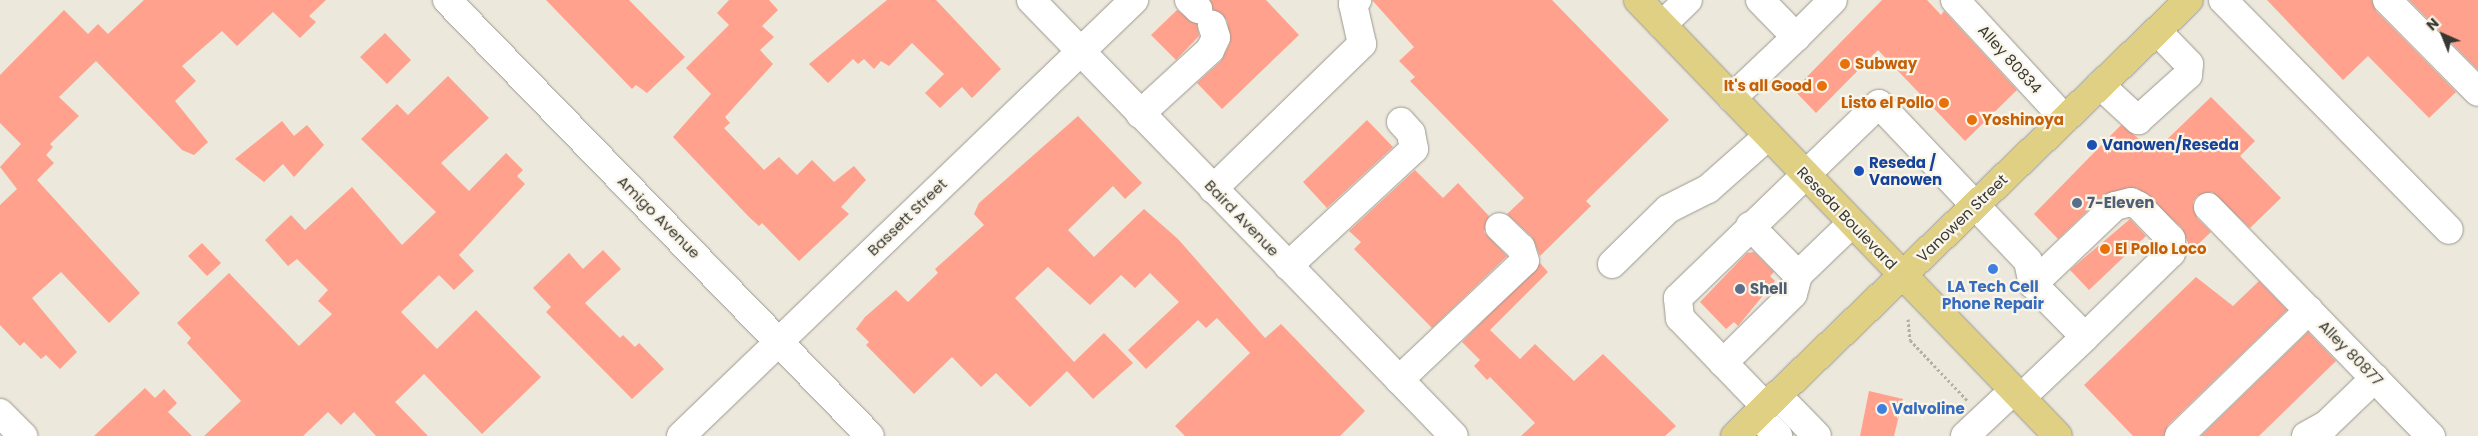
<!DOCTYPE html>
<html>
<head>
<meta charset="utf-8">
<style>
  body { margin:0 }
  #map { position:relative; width:2478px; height:436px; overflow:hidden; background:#ece8dc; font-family:Poppins,sans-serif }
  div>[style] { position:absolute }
  .building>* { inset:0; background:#ffa18d }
  .path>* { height:3px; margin-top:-1.5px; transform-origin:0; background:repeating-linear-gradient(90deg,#b2afa5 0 2.5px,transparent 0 5px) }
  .roads { filter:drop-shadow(0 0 1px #9c988e) drop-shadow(0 0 1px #9c988e) }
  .minor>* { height:28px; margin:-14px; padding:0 14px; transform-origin:14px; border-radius:14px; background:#fff }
  .major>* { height:28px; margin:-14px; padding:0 14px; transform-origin:14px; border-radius:14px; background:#dfd084 }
  .dots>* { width:14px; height:14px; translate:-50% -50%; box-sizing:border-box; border:2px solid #f9f5e9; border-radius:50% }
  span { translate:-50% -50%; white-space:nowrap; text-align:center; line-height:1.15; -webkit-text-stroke:4.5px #f9f5e9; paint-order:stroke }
  .street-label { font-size:15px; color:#383732 }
  .food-label { font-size:15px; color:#c56008; font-weight:700 }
  .left { translate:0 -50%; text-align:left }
  .right { translate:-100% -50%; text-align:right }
  .transit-label { font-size:15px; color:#164399; font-weight:700 }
  .service-label { font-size:15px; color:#4e5e75; font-weight:700 }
  .shop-label { font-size:15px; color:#366cbe; font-weight:700 }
  .north { position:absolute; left:2418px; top:10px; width:50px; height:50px; -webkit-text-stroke:4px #f9f5e9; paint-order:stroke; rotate:316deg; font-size:14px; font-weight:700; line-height:20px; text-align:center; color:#383732 }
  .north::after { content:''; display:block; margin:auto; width:18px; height:22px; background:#383732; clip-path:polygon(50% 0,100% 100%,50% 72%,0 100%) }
</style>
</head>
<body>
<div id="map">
  <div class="building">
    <div style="clip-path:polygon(144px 0,326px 0,309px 16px,316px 22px,300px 38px,273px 12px,237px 46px,222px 31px,182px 66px,196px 81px,175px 101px,208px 142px,194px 155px,182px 150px,96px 61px,59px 97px,79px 116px,50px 144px,53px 147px,46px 155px,54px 163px,37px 180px,140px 293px,109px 323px,61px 272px,32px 298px,77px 352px,60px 369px,46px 355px,41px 359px,24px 342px,20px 346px,0 325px,0 205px,17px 189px,0 167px,21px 144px,0 123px,0 75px,64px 10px,88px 34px,98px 24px,108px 34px)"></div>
    <div style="clip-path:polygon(546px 0,629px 0,685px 57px,647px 93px,636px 85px,632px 89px)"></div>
    <div style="clip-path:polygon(729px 0,769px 0,778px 10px,762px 26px,774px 37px,760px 50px,773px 64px,725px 117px,730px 123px,724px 128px,764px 170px,779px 157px,797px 175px,812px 160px,834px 182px,854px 166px,866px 180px,841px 207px,849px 214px,799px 261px,762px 223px,759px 226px,749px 217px,673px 137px,711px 94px,686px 68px,729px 25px,717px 13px)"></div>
    <div style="clip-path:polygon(887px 0,936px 0,1001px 69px,972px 98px,962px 87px,940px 108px,925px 93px,944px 74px,912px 43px,889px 66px,881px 61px,874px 69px,864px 59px,858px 64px,853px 59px,828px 83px,809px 64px)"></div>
    <div style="clip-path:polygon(1210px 0,1266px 0,1299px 35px,1222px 109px,1197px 83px,1221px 61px,1230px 43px,1227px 20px,1213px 10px)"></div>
    <div style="clip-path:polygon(1372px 0,1552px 0,1669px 120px,1586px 201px,1591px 206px,1540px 256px,1532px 237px,1507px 214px,1524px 198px,1410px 81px,1415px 77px,1399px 61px,1414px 47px)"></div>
    <div style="clip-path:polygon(1882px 0,1927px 0,1941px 15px,1944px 11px,2017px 90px,1965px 141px,1878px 50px,1816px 113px,1794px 90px)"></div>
    <div style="clip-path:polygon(2267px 0,2372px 0,2376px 11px,2456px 92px,2429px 118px,2368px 56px,2343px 80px)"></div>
    <div style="clip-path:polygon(2409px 0,2478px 0,2478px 70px)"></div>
    <div style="clip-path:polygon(1177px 10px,1197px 24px,1199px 36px,1176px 60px,1151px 35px)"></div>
    <div style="clip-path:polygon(385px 33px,411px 60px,387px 84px,360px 57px)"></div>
    <div style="clip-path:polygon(448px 76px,489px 118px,441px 163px,469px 191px,506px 153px,523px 170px,517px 176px,525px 184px,459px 255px,474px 271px,454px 290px,439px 275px,401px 312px,437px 349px,476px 310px,541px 377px,482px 434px,424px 374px,395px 402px,428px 436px,376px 436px,354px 412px,341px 425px,328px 412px,303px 436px,204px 436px,241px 401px,187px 343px,191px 338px,177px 323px,229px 273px,299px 346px,332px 314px,318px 301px,328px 290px,297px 259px,288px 266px,265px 240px,291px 215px,305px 230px,352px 187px,402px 245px,436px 212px,361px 139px,397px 104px,408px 115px)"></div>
    <div style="clip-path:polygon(2211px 97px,2255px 141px,2240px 156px,2281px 198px,2250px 228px,2212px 192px,2197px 196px,2193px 202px,2197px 218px,2211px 232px,2191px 251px,2182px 228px,2137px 188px,2105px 194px,2058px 239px,2034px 214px,2121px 125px,2155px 151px)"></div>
    <div style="clip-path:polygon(1078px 116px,1142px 183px,1125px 199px,1113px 186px,1068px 230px,1094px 257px,1144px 209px,1178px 239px,1265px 338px,1281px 324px,1365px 411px,1340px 436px,1185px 436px,1175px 426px,1250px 353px,1217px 318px,1206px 328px,1198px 320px,1146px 369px,1128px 350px,1179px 302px,1150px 273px,1135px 288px,1121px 275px,1090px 305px,1048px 267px,1015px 298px,1074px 362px,1104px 333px,1133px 363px,1093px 399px,1067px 371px,1030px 407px,996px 373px,981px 387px,952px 357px,914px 394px,866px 345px,869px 342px,856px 329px,865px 317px,896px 290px,908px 302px,938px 273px,935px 269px,984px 225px,974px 214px,979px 203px)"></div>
    <div style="clip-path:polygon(1367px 120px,1393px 147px,1327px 208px,1303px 182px)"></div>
    <div style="clip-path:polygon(282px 121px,294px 136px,307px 125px,324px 145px,294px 177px,283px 164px,264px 182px,235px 159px)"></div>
    <div style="clip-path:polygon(1415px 170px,1443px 198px,1458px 183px,1489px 216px,1484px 232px,1507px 256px,1432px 328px,1354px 249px,1361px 242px,1349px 231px)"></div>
    <div style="clip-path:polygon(2130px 219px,2146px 236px,2089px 290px,2070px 270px)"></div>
    <div style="clip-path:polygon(202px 243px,221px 263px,207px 276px,188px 256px)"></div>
    <div style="clip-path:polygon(603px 250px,621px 269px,585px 303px,620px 338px,623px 335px,635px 347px,639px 343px,664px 369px,632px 399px,546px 312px,551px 307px,533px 288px,569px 253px,583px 269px)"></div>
    <div style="clip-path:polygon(1754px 252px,1774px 272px,1770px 276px,1775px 281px,1738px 326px,1734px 322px,1726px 329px,1700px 302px,1747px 253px)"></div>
    <div style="clip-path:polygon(1540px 263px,1548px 272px,1490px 330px,1520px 359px,1535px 344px,1574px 381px,1603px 354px,1676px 426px,1665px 436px,1521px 436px,1535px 423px,1490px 377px,1487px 380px,1474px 366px,1480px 360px,1462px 342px)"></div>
    <div style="clip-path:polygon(2196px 277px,2233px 306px,2259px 281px,2287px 310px,2168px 425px,2164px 436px,2133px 436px,2084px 385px)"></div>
    <div style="clip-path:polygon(2308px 332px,2336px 361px,2259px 436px,2201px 436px)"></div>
    <div style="clip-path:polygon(145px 388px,155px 398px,164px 389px,177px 403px,168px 412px,192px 436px,94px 436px)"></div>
    <div style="clip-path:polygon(1869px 391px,1903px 399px,1894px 436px,1860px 436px)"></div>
  </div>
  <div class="path">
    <div style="left:1908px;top:319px;width:21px;rotate:85deg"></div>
    <div style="left:1910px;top:340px;width:83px;rotate:46.5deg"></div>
  </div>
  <div class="roads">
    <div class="minor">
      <div style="left:447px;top:0;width:607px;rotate:45.87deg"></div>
      <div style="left:1031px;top:0;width:607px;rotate:45.87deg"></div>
      <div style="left:1189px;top:0;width:13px;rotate:45deg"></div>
      <div style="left:1760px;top:0;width:52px;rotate:45.8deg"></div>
      <div style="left:1796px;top:37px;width:52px;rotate:-45deg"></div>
      <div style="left:1955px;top:0;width:162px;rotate:47.3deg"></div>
      <div style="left:2223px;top:0;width:322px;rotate:45.5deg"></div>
      <div style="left:2387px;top:0;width:129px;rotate:45.3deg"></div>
      <div style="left:1662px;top:25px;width:36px;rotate:-44deg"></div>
      <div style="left:2100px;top:85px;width:52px;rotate:42.6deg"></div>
      <div style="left:2138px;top:120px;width:67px;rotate:-42deg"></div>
      <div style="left:2188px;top:75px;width:11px;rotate:-85deg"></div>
      <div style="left:2189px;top:64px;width:46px;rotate:-134.1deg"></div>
      <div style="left:1732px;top:98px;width:88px;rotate:-43.6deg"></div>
      <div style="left:1140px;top:114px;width:95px;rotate:-42.4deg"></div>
      <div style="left:1210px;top:50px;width:14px;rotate:-65deg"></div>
      <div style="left:1216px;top:37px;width:13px;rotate:-108deg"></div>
      <div style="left:1213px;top:189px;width:208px;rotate:-44.2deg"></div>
      <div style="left:1362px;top:44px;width:41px;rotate:-102.7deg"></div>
      <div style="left:1353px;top:4px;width:6px;rotate:-45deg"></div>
      <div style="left:2208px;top:207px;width:320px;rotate:45.8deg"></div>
      <div style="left:1750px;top:226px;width:69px;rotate:45.6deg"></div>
      <div style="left:1612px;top:264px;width:78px;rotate:-44.5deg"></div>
      <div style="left:1668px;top:209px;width:45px;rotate:-26.6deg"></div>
      <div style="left:1708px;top:189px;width:80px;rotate:-41.5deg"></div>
      <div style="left:1288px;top:266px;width:172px;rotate:-42.9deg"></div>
      <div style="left:1414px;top:149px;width:16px;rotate:-101deg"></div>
      <div style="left:1411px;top:133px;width:15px;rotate:-132deg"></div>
      <div style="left:2033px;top:284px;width:113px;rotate:-43.6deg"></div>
      <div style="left:2115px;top:206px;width:16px;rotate:-14deg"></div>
      <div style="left:2131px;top:202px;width:9px;rotate:27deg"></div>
      <div style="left:2139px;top:206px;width:46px;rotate:45.9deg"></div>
      <div style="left:2171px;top:239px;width:14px;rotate:90deg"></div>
      <div style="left:2171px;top:253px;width:120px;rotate:135.7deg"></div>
      <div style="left:1723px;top:363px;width:98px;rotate:-44.6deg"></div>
      <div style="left:1793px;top:294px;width:20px;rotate:-75deg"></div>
      <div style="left:1798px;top:275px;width:75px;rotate:-43.9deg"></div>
      <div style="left:1399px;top:380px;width:173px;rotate:-43.4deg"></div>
      <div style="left:1525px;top:261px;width:14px;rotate:-107deg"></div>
      <div style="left:1521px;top:248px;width:30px;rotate:-136deg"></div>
      <div style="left:1777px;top:395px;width:57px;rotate:45.7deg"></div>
      <div style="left:1766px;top:407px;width:124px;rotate:-134deg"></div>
      <div style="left:1680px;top:318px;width:20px;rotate:-96deg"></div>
      <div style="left:1678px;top:298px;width:279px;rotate:-44deg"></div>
      <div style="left:1879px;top:104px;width:216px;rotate:46.5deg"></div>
      <div style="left:2028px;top:261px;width:24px;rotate:78deg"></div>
      <div style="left:2033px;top:284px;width:74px;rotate:45.5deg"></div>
      <div style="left:2085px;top:337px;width:88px;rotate:136.4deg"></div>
      <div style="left:0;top:413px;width:33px;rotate:45deg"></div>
      <div style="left:1757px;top:415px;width:30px;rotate:45deg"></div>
      <div style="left:681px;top:436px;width:629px;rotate:-43.9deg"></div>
      <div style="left:1965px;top:436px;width:67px;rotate:-43.2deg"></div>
      <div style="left:2179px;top:436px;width:181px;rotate:-44.1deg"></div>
      <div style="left:2306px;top:436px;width:23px;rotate:-29deg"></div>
      <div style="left:2326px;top:425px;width:68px;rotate:-43.8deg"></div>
    </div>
    <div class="major">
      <div style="left:1638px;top:0;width:605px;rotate:46.07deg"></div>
      <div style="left:1735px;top:436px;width:629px;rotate:-43.84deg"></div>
    </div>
  </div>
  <div class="dots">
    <div style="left:1845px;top:64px;background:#e8710a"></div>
    <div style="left:1822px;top:86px;background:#e8710a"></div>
    <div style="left:1944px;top:103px;background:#e8710a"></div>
    <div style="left:1972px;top:120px;background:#e8710a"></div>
    <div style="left:2092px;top:145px;background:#1a4fb4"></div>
    <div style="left:1859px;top:171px;background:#1a4fb4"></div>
    <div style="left:2077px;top:203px;background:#5c6f8a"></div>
    <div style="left:2105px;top:249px;background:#e8710a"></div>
    <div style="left:1993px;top:269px;background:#3f7fe0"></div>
    <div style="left:1740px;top:289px;background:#5c6f8a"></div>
    <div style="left:1882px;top:409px;background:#3f7fe0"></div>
  </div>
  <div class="street-label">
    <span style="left:2010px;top:59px;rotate:48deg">Alley 80834</span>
    <span style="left:659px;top:217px;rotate:45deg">Amigo Avenue</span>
    <span style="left:907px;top:217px;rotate:-44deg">Bassett Street</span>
    <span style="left:1242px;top:218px;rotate:46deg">Baird Avenue</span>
    <span style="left:1847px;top:218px;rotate:46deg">Reseda Boulevard</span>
    <span style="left:1962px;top:218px;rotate:-44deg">Vanowen Street</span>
    <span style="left:2351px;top:353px;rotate:46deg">Alley 80877</span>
  </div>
  <div class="food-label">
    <span class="left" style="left:1855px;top:64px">Subway</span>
    <span class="right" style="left:1812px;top:86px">It's all Good</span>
    <span class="right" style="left:1934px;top:103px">Listo el Pollo</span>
    <span class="left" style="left:1982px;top:120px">Yoshinoya</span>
    <span class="left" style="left:2115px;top:249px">El Pollo Loco</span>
  </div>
  <div class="transit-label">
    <span class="left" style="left:2102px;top:145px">Vanowen/Reseda</span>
    <span class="left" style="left:1869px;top:171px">Reseda /<br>Vanowen</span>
  </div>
  <div class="service-label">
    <span class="left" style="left:2087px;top:203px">7-Eleven</span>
    <span class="left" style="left:1750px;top:289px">Shell</span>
  </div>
  <div class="shop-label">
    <span style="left:1993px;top:295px">LA Tech Cell<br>Phone Repair</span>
    <span class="left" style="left:1892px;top:409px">Valvoline</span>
  </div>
  <div class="north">N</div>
</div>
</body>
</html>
